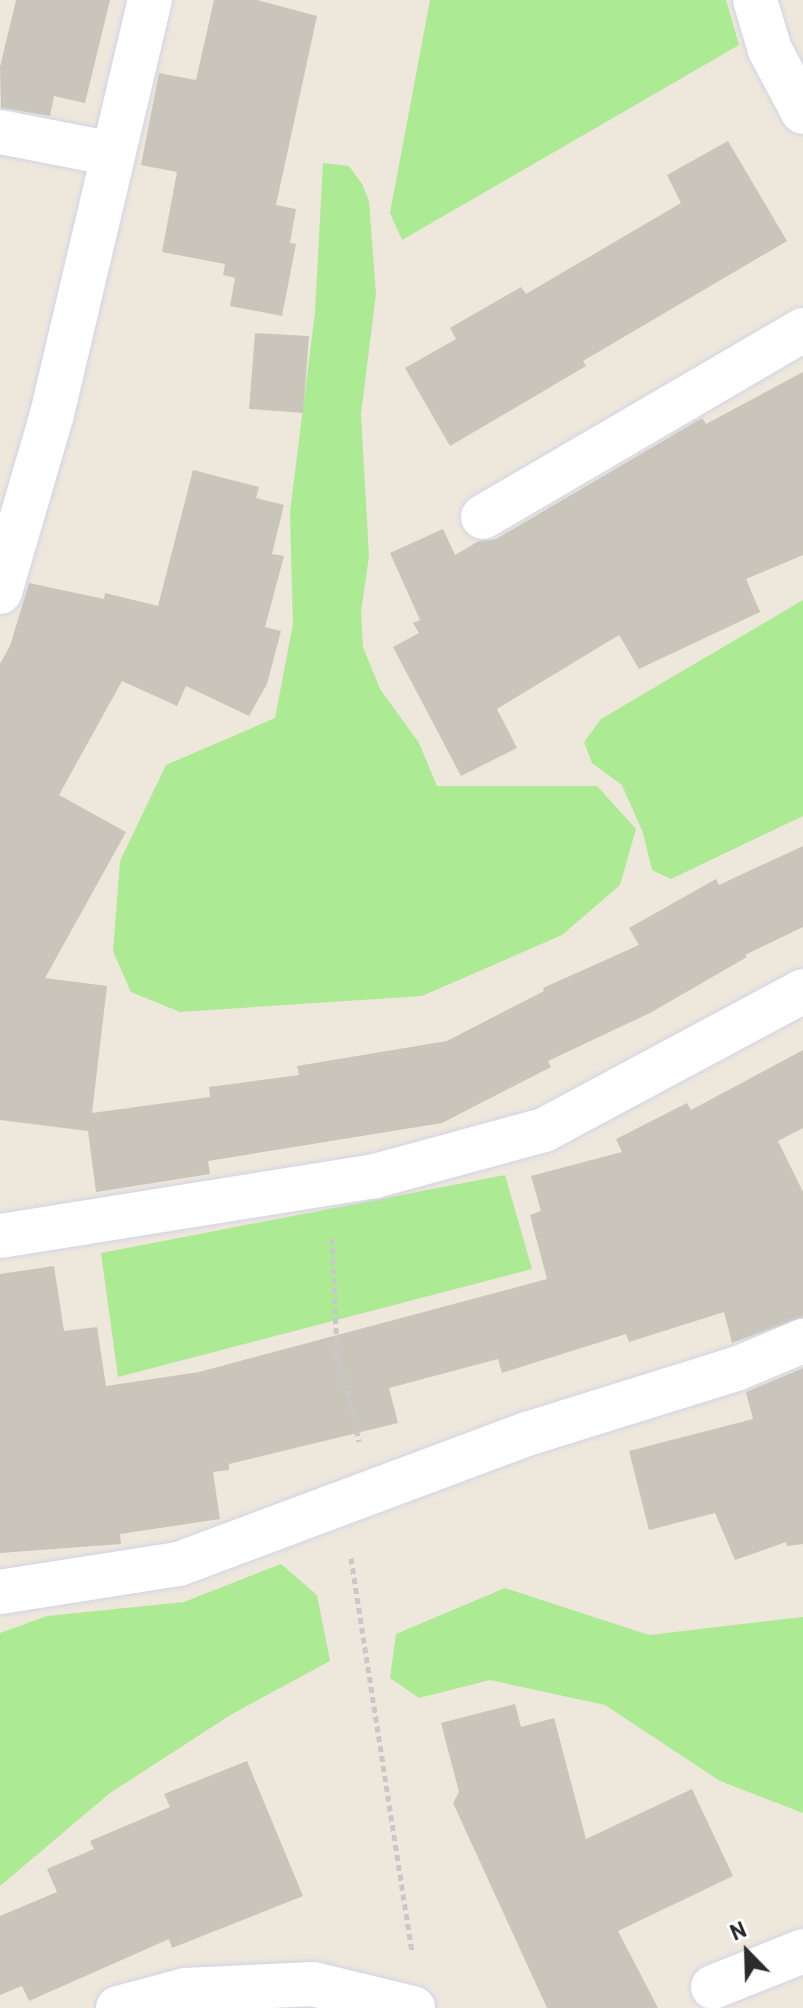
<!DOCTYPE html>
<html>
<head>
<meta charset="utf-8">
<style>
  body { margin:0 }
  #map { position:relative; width:803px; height:2008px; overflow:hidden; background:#eee7dc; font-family:Barlow,sans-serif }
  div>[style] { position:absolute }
  .green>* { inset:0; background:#acea93 }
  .building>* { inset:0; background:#c9c5ba }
  .path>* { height:5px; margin-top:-2.5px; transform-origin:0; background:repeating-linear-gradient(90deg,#c8c8c8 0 6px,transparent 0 10px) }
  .roads { filter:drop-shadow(0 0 2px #d1d3e5) drop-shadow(0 0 2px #d1d3e5) }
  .street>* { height:44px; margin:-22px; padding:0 22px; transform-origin:22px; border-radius:22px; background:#fff }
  span { translate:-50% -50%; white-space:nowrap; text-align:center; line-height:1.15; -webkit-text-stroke:8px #fff; paint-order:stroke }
  .north { position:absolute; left:707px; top:1912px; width:80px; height:80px; -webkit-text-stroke:6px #fff; paint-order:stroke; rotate:337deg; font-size:22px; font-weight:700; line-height:32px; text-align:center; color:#2b2b2b }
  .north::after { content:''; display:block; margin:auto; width:28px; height:36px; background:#2b2b2b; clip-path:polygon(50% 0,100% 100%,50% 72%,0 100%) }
</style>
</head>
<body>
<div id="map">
  <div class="green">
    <div style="clip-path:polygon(430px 0,726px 0,739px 45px,402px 240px,390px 213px)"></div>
    <div style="clip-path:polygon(323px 163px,349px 166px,362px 184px,369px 201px,376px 294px,361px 414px,369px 556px,361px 612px,363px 647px,380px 689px,419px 743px,437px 786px,597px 786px,636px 829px,620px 885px,562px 935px,422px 996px,180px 1012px,131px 992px,113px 951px,120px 861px,166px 765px,275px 718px,293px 624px,290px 512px,315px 312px)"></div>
    <div style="clip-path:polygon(803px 600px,803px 816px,671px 879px,652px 870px,643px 833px,622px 785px,592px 763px,584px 742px,601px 719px)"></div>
    <div style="clip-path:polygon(505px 1175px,532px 1269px,118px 1377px,101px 1253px)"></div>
    <div style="clip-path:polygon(281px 1564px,317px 1595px,330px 1661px,232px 1714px,110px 1793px,0 1886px,0 1633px,47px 1616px,184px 1602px)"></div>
    <div style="clip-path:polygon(505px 1588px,649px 1635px,803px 1617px,803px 1813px,720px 1781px,605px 1705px,490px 1680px,419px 1698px,390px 1678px,396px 1634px)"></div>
  </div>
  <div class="building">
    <div style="clip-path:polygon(16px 0,110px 0,85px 103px,54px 96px,50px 116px,1px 108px,0 67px)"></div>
    <div style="clip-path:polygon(214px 0,257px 0,317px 16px,276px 205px,296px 209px,290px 243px,296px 244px,282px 316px,230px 306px,235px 278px,223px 275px,225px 264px,162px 252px,177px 172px,141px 165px,159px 73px,196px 80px)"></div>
    <div style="clip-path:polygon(728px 141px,787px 241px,583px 361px,586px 366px,450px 446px,405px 368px,456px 339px,450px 328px,521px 287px,526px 294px,681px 203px,667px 175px)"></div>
    <div style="clip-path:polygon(255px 333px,309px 336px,303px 413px,249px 409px)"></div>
    <div style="clip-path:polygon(803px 372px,803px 555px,746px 579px,760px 612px,639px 669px,619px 635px,497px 709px,517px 748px,461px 776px,393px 647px,419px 633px,413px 623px,420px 620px,390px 553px,443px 529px,455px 555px,479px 541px,496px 539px,702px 418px,706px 424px)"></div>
    <div style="clip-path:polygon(193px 470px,259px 487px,256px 498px,284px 505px,272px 554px,284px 556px,265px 627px,281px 631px,267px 684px,249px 716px,186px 686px,177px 706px,122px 681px,59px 795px,126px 832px,45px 978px,107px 986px,92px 1113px,210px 1097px,209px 1087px,299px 1075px,297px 1066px,447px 1041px,544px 991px,543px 988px,639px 945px,629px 928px,716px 879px,719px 885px,803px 846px,803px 927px,745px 955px,747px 957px,650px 1013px,548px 1061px,551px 1067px,442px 1123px,208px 1161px,210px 1174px,96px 1192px,88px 1131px,0 1120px,0 664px,10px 646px,29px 583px,104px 599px,105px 593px,158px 606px)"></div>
    <div style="clip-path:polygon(803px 1050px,803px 1128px,778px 1141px,803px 1192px,803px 1317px,732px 1343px,724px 1312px,629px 1342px,626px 1334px,502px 1373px,498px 1359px,389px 1388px,398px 1423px,229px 1464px,229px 1470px,213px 1472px,220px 1519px,120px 1534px,121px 1544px,0 1553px,0 1274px,54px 1266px,64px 1331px,97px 1327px,106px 1386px,199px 1372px,547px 1279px,530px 1215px,541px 1211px,531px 1176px,622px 1152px,616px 1139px,687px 1103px,691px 1110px)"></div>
    <div style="clip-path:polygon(803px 1368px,803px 1544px,787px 1546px,786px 1542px,735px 1560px,715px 1513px,649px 1530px,629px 1451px,753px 1419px,746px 1392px)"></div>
    <div style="clip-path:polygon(515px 1704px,521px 1727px,554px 1718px,586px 1839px,692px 1789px,733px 1876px,618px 1931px,658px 2008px,547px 2008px,453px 1803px,459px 1792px,441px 1723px)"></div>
    <div style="clip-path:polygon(247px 1761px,303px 1896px,172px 1948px,169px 1939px,29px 2001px,22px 1986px,0 1995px,0 1916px,57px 1892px,47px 1869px,94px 1849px,90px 1841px,170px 1807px,164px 1794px)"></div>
  </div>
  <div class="path">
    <div style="left:332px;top:1238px;width:114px;rotate:87.5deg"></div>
    <div style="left:337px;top:1352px;width:92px;rotate:76.1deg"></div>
    <div style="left:351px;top:1558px;width:399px;rotate:81.2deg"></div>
  </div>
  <div class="roads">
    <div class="street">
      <div style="left:755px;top:0;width:52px;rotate:73.3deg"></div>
      <div style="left:770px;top:50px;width:70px;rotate:62deg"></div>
      <div style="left:0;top:132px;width:115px;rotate:11deg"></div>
      <div style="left:483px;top:517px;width:371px;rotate:-30.3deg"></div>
      <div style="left:0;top:592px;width:185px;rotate:-73.7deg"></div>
      <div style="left:52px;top:414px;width:425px;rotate:-76.7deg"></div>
      <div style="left:0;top:1236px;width:380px;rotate:-9.1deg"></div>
      <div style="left:375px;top:1176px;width:175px;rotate:-15.2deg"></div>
      <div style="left:544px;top:1130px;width:294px;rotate:-28.2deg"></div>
      <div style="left:0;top:1592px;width:181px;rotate:-8.9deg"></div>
      <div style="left:179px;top:1564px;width:371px;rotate:-20.5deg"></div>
      <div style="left:527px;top:1434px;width:219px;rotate:-17.3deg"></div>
      <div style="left:736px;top:1369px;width:73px;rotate:-22.7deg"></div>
      <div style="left:713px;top:1987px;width:97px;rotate:-21.8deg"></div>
      <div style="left:118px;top:2008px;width:69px;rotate:-15deg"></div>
      <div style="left:185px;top:1990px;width:128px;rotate:-2.7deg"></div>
      <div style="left:313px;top:1984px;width:103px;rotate:13.5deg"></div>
    </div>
  </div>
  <div class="north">N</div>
</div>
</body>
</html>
